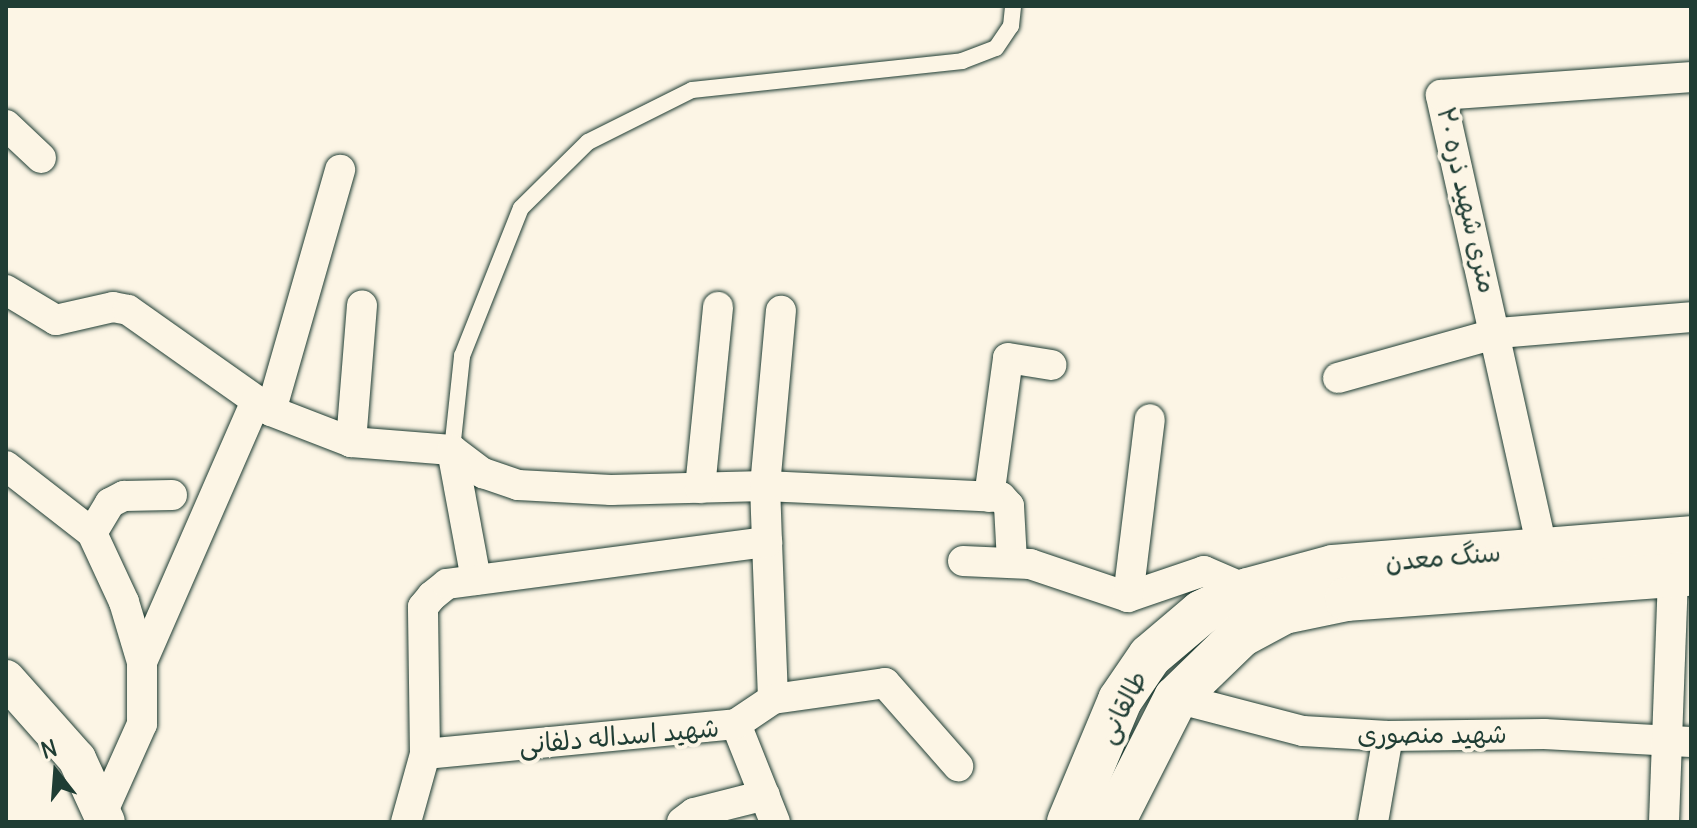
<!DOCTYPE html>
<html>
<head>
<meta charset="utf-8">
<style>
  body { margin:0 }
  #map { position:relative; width:1697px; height:828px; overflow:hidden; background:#fcf5e5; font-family:Delius,"Playpen Sans Arabic",sans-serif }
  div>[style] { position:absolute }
  .roads { filter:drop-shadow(0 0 2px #1f3d34) drop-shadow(0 0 2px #1f3d34) }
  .service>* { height:16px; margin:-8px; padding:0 8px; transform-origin:8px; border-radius:8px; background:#fcf5e5 }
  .minor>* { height:30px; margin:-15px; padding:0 15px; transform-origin:15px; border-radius:15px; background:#fcf5e5 }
  .tertiary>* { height:38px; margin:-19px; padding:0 19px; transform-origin:19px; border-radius:19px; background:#fcf5e5 }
  .secondary>* { height:44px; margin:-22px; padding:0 22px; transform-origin:22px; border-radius:22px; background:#fcf5e5 }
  span { translate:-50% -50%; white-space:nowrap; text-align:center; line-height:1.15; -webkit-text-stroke:8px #fcf5e5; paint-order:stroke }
  .street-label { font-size:26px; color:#1f3d34 }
  .frame { position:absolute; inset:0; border:8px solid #1f3d34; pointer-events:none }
  .north { position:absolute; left:16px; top:732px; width:80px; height:80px; -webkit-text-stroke:6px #fcf5e5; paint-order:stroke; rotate:343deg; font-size:22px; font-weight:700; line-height:32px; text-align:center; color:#1f3d34 }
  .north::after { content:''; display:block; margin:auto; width:28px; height:36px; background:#1f3d34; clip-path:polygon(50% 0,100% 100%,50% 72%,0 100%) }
</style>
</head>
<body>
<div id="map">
  <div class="roads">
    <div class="service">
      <div style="left:452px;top:450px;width:95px;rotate:-83.9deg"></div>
      <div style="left:462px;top:356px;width:159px;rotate:-68.3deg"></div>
      <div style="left:521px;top:208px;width:94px;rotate:-44.6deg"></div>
      <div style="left:588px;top:142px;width:116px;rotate:-26.6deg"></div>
      <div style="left:692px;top:90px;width:272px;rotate:-6.1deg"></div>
      <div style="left:962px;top:61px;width:36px;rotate:-21deg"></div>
      <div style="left:996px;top:48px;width:27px;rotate:-56deg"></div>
      <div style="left:1011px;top:26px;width:20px;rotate:-84deg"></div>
    </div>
    <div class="minor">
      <div style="left:6px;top:125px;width:48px;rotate:43.3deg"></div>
      <div style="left:6px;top:290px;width:58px;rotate:31deg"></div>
      <div style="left:56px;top:320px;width:58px;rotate:-12.8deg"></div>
      <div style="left:113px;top:307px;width:15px;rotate:11deg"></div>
      <div style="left:128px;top:310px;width:175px;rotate:35.2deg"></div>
      <div style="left:271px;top:411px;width:86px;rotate:21.2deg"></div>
      <div style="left:351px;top:442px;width:101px;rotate:4.5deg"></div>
      <div style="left:452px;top:450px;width:39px;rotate:37deg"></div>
      <div style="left:483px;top:473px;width:37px;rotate:19deg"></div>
      <div style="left:518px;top:485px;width:93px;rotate:3.1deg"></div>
      <div style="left:611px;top:490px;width:154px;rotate:-1.5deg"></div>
      <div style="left:765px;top:486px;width:236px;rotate:2.7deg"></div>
      <div style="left:1001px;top:497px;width:12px;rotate:48deg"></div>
      <div style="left:1009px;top:506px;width:55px;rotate:86.9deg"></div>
      <div style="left:1338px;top:378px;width:166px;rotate:-15.7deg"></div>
      <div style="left:1498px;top:333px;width:194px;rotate:-4.7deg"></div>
      <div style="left:271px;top:411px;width:251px;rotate:-74deg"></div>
      <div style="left:351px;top:442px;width:137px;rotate:-85.4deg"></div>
      <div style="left:452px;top:450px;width:132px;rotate:79.5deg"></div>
      <div style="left:6px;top:466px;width:109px;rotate:37.9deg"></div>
      <div style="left:92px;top:533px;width:76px;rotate:65.1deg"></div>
      <div style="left:124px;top:602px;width:63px;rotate:73.3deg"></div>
      <div style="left:142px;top:662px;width:62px;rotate:90deg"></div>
      <div style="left:142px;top:724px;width:95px;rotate:114.1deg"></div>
      <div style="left:700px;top:488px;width:182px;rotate:-84.3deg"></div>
      <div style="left:989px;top:497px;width:140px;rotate:-82.2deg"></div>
      <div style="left:1008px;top:358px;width:44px;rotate:9.2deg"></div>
      <div style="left:92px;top:533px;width:35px;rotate:-59deg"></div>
      <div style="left:110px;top:503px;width:16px;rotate:-27deg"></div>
      <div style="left:124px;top:496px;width:48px;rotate:-1.2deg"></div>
      <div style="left:767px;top:542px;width:157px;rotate:87.8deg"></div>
      <div style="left:1542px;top:548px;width:464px;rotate:-102.6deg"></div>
      <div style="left:1441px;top:95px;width:251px;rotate:-4.1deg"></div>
      <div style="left:963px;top:561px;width:67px;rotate:2.6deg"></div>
      <div style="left:1030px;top:564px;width:103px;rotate:18.6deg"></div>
      <div style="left:1128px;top:597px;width:80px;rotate:-18.9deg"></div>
      <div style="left:1204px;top:571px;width:48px;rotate:23.4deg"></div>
      <div style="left:1128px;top:597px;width:179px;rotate:-83deg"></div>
      <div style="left:142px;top:662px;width:285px;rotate:-66.4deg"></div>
      <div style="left:1176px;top:698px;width:131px;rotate:14.6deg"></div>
      <div style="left:1303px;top:731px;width:85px;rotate:3.4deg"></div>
      <div style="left:1388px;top:736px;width:156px;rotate:-0.7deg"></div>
      <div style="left:1544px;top:734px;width:147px;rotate:3.1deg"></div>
      <div style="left:736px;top:724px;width:105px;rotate:68.3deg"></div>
      <div style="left:425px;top:754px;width:312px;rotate:-5.5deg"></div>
      <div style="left:736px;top:724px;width:45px;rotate:-34deg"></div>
      <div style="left:773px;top:699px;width:113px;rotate:-8.1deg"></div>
      <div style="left:885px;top:683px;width:111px;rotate:48.7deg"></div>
      <div style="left:406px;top:822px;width:71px;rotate:-74.4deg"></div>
      <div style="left:425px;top:754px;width:147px;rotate:-90.8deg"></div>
      <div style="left:423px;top:607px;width:14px;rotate:-51deg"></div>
      <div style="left:432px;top:596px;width:19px;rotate:-39deg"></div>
      <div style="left:447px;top:584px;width:323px;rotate:-7.5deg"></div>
      <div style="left:767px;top:542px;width:56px;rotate:-92deg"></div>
      <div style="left:765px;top:486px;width:176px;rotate:-84.8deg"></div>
      <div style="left:682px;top:822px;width:15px;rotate:-37deg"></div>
      <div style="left:694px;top:813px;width:73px;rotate:-14.2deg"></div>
      <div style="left:1373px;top:822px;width:87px;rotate:-80.1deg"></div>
      <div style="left:1664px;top:822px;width:247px;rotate:-87.9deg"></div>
    </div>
    <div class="tertiary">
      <div style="left:6px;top:679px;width:107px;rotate:48.4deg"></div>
      <div style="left:77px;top:759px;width:69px;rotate:65.3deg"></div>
    </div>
    <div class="secondary">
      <div style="left:1069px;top:822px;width:132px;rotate:-67.3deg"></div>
      <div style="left:1120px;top:700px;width:53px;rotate:-55.7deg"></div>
      <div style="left:1150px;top:656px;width:68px;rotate:-40.2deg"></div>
      <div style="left:1202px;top:612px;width:51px;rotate:-25.6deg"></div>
      <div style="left:1248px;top:590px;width:88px;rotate:-15.1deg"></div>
      <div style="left:1333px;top:567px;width:359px;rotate:-4.6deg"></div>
      <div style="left:1113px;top:822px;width:139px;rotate:-63.1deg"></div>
      <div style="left:1176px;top:698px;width:91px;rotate:-44.1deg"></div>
      <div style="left:1241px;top:635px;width:49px;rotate:-28.1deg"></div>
      <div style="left:1284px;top:612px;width:64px;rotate:-11.7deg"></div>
      <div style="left:1347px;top:599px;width:345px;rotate:-4.2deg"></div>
    </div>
  </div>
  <div class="street-label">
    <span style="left:1467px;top:200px;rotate:77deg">۲۰ متری شهید ذره</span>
    <span style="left:1443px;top:557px;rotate:-5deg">سنگ معدن</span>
    <span style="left:1122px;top:707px;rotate:-63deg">طالقانی</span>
    <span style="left:1432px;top:734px">شهید منصوری</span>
    <span style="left:619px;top:736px;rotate:-5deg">شهید اسداله دلفانی</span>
  </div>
  <div class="frame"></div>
  <div class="north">N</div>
</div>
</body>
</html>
